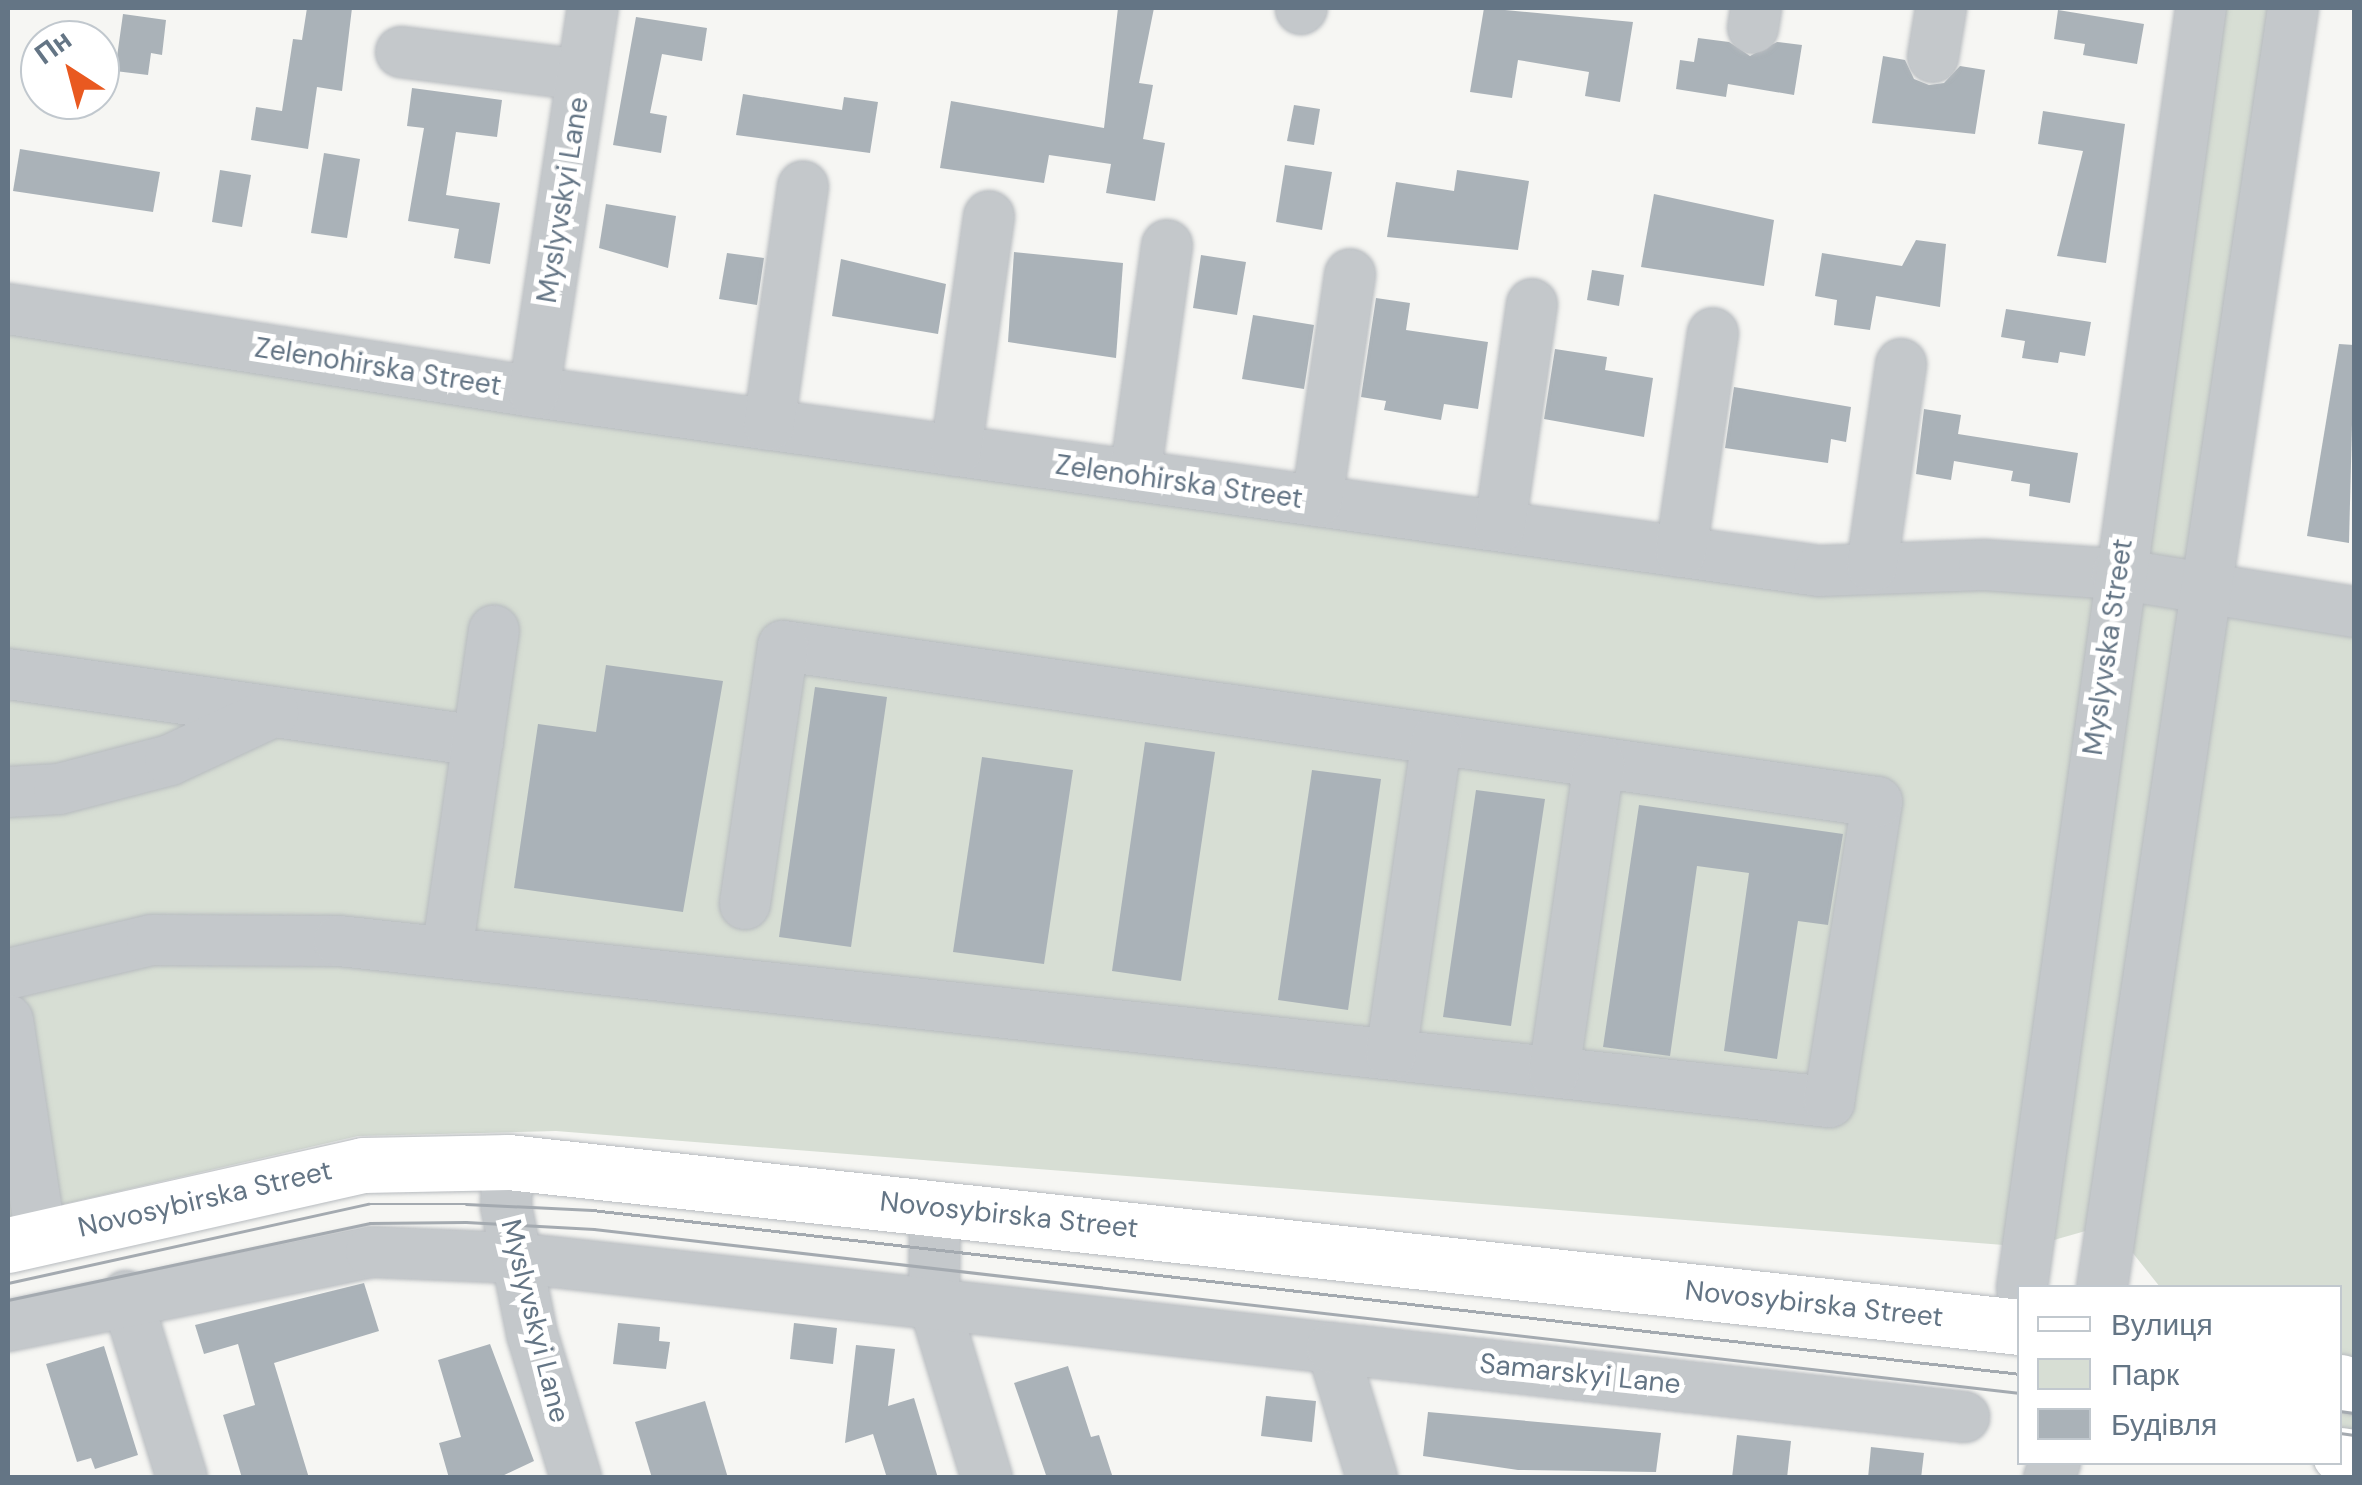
<!DOCTYPE html>
<html>
<head>
<meta charset="utf-8">
<style>
  body { margin:0 }
  #map { position:relative; width:2362px; height:1485px; overflow:hidden; background:#f6f6f3; font-family:"DM Sans",sans-serif }
  div>[style] { position:absolute }
  .green>* { inset:0; background:#d7ded4 }
  .building>* { inset:0; background:#aab2b8 }
  .roads { filter:drop-shadow(0 0 2px #b7bbbf) drop-shadow(0 0 2px #b7bbbf) }
  .minor>* { height:50px; margin:-25px; padding:0 25px; transform-origin:25px; border-radius:25px; background:#c4c8cb }
  .major>* { height:55px; margin:-27.5px; padding:0 27.5px; transform-origin:27.5px; border-radius:27.5px; background:#fff }
  .tram>* { height:2.5px; margin:-1.25px; padding:0 1.25px; transform-origin:1.25px; border-radius:1.25px; background:#a4aab0 }
  span { translate:-50% -50%; white-space:nowrap; text-align:center; line-height:1.15; -webkit-text-stroke:10px #fff; paint-order:stroke }
  .street-label { font-size:28px; color:#647585 }
  .frame { position:absolute; inset:0; border:10px solid #647585; pointer-events:none }
  .legend { position:absolute; left:2017px; top:1285px; width:325px; height:180px; box-sizing:border-box; background:#fff; border:2px solid #c1c8ce; margin:0; padding:12px 18px; list-style:none; font-size:30px; color:#647585 }
  .legend li { display:flex; align-items:center; gap:20px; height:50px }
  .legend b { width:50px; border:2px solid #c1c8ce }
  .north { position:absolute; left:20px; top:20px; width:100px; height:100px; box-sizing:border-box; background:#fff; border:2px solid #c1c8ce; border-radius:50%; rotate:324deg; font-size:28px; font-weight:700; line-height:40px; text-align:center; color:#647585 }
  .north::after { content:''; display:block; margin:auto; width:35px; height:45px; background:#e95920; clip-path:polygon(50% 0,100% 100%,50% 72%,0 100%) }
</style>
</head>
<body>
<div id="map">
  <div class="green">
    <div style="clip-path:polygon(2201px 8px,2293px 8px,2208px 588px,2354px 612px,2354px 1460px,2340px 1459px,2340px 1288px,2160px 1287px,2132px 1252px,2089px 1230px,2029px 1247px,556px 1131px,358px 1136px,8px 1217px,8px 309px,1819px 571px,2117px 574px)"></div>
  </div>
  <div class="building">
    <div style="clip-path:polygon(307px 8px,352px 8px,342px 91px,317px 87px,308px 149px,251px 140px,256px 107px,282px 111px,293px 39px,302px 40px)"></div>
    <div style="clip-path:polygon(1118px 8px,1154px 8px,1139px 83px,1153px 85px,1143px 139px,1165px 143px,1155px 201px,1106px 193px,1111px 164px,1049px 155px,1044px 183px,940px 168px,951px 101px,1104px 128px)"></div>
    <div style="clip-path:polygon(1484px 8px,1633px 22px,1620px 102px,1585px 96px,1589px 72px,1518px 60px,1512px 98px,1470px 92px)"></div>
    <div style="clip-path:polygon(2058px 10px,2144px 24px,2137px 64px,2083px 55px,2085px 44px,2054px 39px)"></div>
    <div style="clip-path:polygon(123px 14px,166px 20px,162px 55px,151px 53px,148px 75px,115px 71px)"></div>
    <div style="clip-path:polygon(636px 17px,707px 28px,702px 61px,662px 54px,650px 113px,667px 116px,661px 153px,613px 145px)"></div>
    <div style="clip-path:polygon(1698px 38px,1729px 42px,1750px 56px,1777px 42px,1802px 45px,1794px 95px,1728px 84px,1726px 97px,1676px 89px,1680px 60px,1694px 62px)"></div>
    <div style="clip-path:polygon(1883px 56px,1905px 60px,1914px 79px,1929px 85px,1944px 83px,1960px 66px,1985px 70px,1975px 134px,1872px 123px)"></div>
    <div style="clip-path:polygon(412px 88px,502px 100px,497px 137px,456px 132px,446px 195px,500px 203px,490px 264px,454px 258px,459px 229px,408px 221px,424px 128px,407px 126px)"></div>
    <div style="clip-path:polygon(743px 94px,842px 110px,844px 97px,878px 102px,870px 153px,736px 135px)"></div>
    <div style="clip-path:polygon(1294px 105px,1320px 109px,1314px 145px,1287px 141px)"></div>
    <div style="clip-path:polygon(2043px 111px,2125px 124px,2106px 263px,2057px 256px,2083px 151px,2038px 144px)"></div>
    <div style="clip-path:polygon(20px 149px,160px 172px,153px 212px,13px 191px)"></div>
    <div style="clip-path:polygon(324px 153px,360px 159px,347px 238px,311px 233px)"></div>
    <div style="clip-path:polygon(1285px 165px,1332px 172px,1322px 230px,1276px 222px)"></div>
    <div style="clip-path:polygon(220px 170px,251px 175px,242px 227px,212px 222px)"></div>
    <div style="clip-path:polygon(1457px 170px,1529px 181px,1518px 250px,1387px 237px,1396px 182px,1454px 191px)"></div>
    <div style="clip-path:polygon(1654px 194px,1774px 220px,1764px 286px,1641px 267px)"></div>
    <div style="clip-path:polygon(606px 204px,676px 216px,668px 268px,599px 248px)"></div>
    <div style="clip-path:polygon(1916px 240px,1946px 244px,1940px 307px,1876px 296px,1870px 330px,1834px 325px,1837px 300px,1815px 296px,1822px 253px,1902px 266px)"></div>
    <div style="clip-path:polygon(1014px 252px,1123px 263px,1116px 358px,1008px 342px)"></div>
    <div style="clip-path:polygon(727px 253px,764px 258px,757px 305px,719px 299px)"></div>
    <div style="clip-path:polygon(1201px 255px,1246px 262px,1237px 315px,1193px 308px)"></div>
    <div style="clip-path:polygon(841px 259px,946px 284px,938px 334px,832px 316px)"></div>
    <div style="clip-path:polygon(1592px 270px,1624px 275px,1619px 306px,1587px 300px)"></div>
    <div style="clip-path:polygon(1376px 298px,1410px 303px,1406px 330px,1488px 342px,1478px 409px,1444px 404px,1441px 420px,1384px 410px,1386px 401px,1361px 397px)"></div>
    <div style="clip-path:polygon(2006px 309px,2091px 322px,2085px 356px,2060px 352px,2058px 363px,2022px 358px,2025px 341px,2001px 337px)"></div>
    <div style="clip-path:polygon(1253px 315px,1314px 325px,1304px 389px,1242px 379px)"></div>
    <div style="clip-path:polygon(2339px 344px,2354px 345px,2349px 543px,2307px 536px)"></div>
    <div style="clip-path:polygon(1555px 349px,1607px 357px,1605px 370px,1653px 378px,1644px 437px,1544px 419px)"></div>
    <div style="clip-path:polygon(1734px 387px,1851px 407px,1846px 442px,1831px 439px,1828px 463px,1725px 448px)"></div>
    <div style="clip-path:polygon(1924px 409px,1961px 415px,1958px 434px,2078px 453px,2070px 503px,2029px 496px,2030px 484px,2011px 481px,2013px 471px,1954px 461px,1951px 480px,1916px 474px)"></div>
    <div style="clip-path:polygon(606px 665px,723px 681px,683px 912px,514px 888px,538px 724px,596px 732px)"></div>
    <div style="clip-path:polygon(815px 687px,887px 697px,851px 947px,779px 937px)"></div>
    <div style="clip-path:polygon(1145px 742px,1215px 752px,1181px 981px,1112px 971px)"></div>
    <div style="clip-path:polygon(982px 757px,1073px 770px,1044px 964px,953px 952px)"></div>
    <div style="clip-path:polygon(1312px 770px,1381px 779px,1348px 1010px,1278px 1000px)"></div>
    <div style="clip-path:polygon(1476px 790px,1545px 799px,1511px 1026px,1443px 1017px)"></div>
    <div style="clip-path:polygon(1639px 805px,1843px 834px,1828px 925px,1798px 921px,1777px 1059px,1724px 1051px,1749px 873px,1697px 866px,1670px 1056px,1603px 1047px)"></div>
    <div style="clip-path:polygon(364px 1283px,379px 1331px,274px 1363px,309px 1478px,242px 1478px,223px 1415px,255px 1405px,238px 1344px,204px 1354px,195px 1325px)"></div>
    <div style="clip-path:polygon(618px 1323px,660px 1327px,659px 1341px,670px 1342px,666px 1369px,613px 1364px)"></div>
    <div style="clip-path:polygon(794px 1323px,837px 1328px,833px 1364px,790px 1359px)"></div>
    <div style="clip-path:polygon(490px 1344px,534px 1461px,498px 1478px,449px 1478px,439px 1443px,461px 1437px,438px 1360px)"></div>
    <div style="clip-path:polygon(856px 1345px,895px 1349px,888px 1406px,914px 1398px,938px 1478px,887px 1478px,873px 1434px,845px 1443px)"></div>
    <div style="clip-path:polygon(104px 1346px,138px 1455px,95px 1469px,91px 1458px,77px 1462px,46px 1364px)"></div>
    <div style="clip-path:polygon(1068px 1366px,1091px 1437px,1099px 1435px,1113px 1478px,1047px 1478px,1014px 1383px)"></div>
    <div style="clip-path:polygon(1266px 1396px,1316px 1401px,1312px 1442px,1261px 1436px)"></div>
    <div style="clip-path:polygon(705px 1401px,728px 1478px,652px 1478px,635px 1422px)"></div>
    <div style="clip-path:polygon(1428px 1412px,1661px 1433px,1656px 1472px,1518px 1470px,1423px 1456px)"></div>
    <div style="clip-path:polygon(1737px 1435px,1791px 1441px,1787px 1478px,1732px 1478px)"></div>
    <div style="clip-path:polygon(1871px 1447px,1924px 1453px,1921px 1478px,1868px 1478px)"></div>
  </div>
  <div class="roads">
    <div class="minor">
      <div style="left:1301px;top:9px;width:1px;rotate:-45deg"></div>
      <div style="left:1753px;top:28px;width:20px;rotate:-81deg"></div>
      <div style="left:401px;top:52px;width:182px;rotate:7.2deg"></div>
      <div style="left:1933px;top:57px;width:50px;rotate:-80.7deg"></div>
      <div style="left:8px;top:309px;width:533px;rotate:8.97deg"></div>
      <div style="left:534px;top:392px;width:1297px;rotate:7.93deg"></div>
      <div style="left:1819px;top:571px;width:165px;rotate:-2.1deg"></div>
      <div style="left:1984px;top:565px;width:133px;rotate:3.9deg"></div>
      <div style="left:2117px;top:574px;width:240px;rotate:9.1deg"></div>
      <div style="left:534px;top:392px;width:389px;rotate:-81.3deg"></div>
      <div style="left:769px;top:425px;width:241px;rotate:-81.9deg"></div>
      <div style="left:956px;top:451px;width:237px;rotate:-82deg"></div>
      <div style="left:1135px;top:476px;width:233px;rotate:-82.1deg"></div>
      <div style="left:1317px;top:501px;width:229px;rotate:-81.7deg"></div>
      <div style="left:1500px;top:526px;width:224px;rotate:-81.8deg"></div>
      <div style="left:1681px;top:552px;width:221px;rotate:-81.7deg"></div>
      <div style="left:1872px;top:566px;width:204px;rotate:-81.8deg"></div>
      <div style="left:8px;top:674px;width:475px;rotate:8.1deg"></div>
      <div style="left:8px;top:792px;width:51px;rotate:-3.4deg"></div>
      <div style="left:59px;top:789px;width:115px;rotate:-14.6deg"></div>
      <div style="left:170px;top:760px;width:114px;rotate:-25deg"></div>
      <div style="left:447px;top:952px;width:325px;rotate:-81.7deg"></div>
      <div style="left:8px;top:974px;width:148px;rotate:-13.3deg"></div>
      <div style="left:152px;top:940px;width:187px;rotate:0.3deg"></div>
      <div style="left:339px;top:941px;width:1499px;rotate:6.17deg"></div>
      <div style="left:1829px;top:1102px;width:304px;rotate:-80.9deg"></div>
      <div style="left:1877px;top:802px;width:1105px;rotate:-171.88deg"></div>
      <div style="left:783px;top:646px;width:261px;rotate:98.4deg"></div>
      <div style="left:8px;top:1020px;width:219px;rotate:81.4deg"></div>
      <div style="left:1391px;top:1054px;width:318px;rotate:-81.7deg"></div>
      <div style="left:1554px;top:1072px;width:313px;rotate:-81.7deg"></div>
      <div style="left:508px;top:1162px;width:44px;rotate:92.6deg"></div>
      <div style="left:506px;top:1206px;width:131px;rotate:78.5deg"></div>
      <div style="left:532px;top:1334px;width:151px;rotate:73deg"></div>
      <div style="left:935px;top:1207px;width:97px;rotate:90.6deg"></div>
      <div style="left:934px;top:1304px;width:182px;rotate:73.1deg"></div>
      <div style="left:2022px;top:1288px;width:1292px;rotate:-82.04deg"></div>
      <div style="left:2102px;top:1288px;width:1294px;rotate:-81.51deg"></div>
      <div style="left:126px;top:1296px;width:190px;rotate:72.9deg"></div>
      <div style="left:8px;top:1326px;width:370px;rotate:-11.5deg"></div>
      <div style="left:371px;top:1252px;width:146px;rotate:2.4deg"></div>
      <div style="left:517px;top:1258px;width:820px;rotate:6.3deg"></div>
      <div style="left:1372px;top:1478px;width:136px;rotate:-107.1deg"></div>
      <div style="left:1332px;top:1348px;width:636px;rotate:6.23deg"></div>
      <div style="left:2049px;top:1478px;width:17px;rotate:-69deg"></div>
    </div>
    <div class="major">
      <div style="left:8px;top:1245px;width:364px;rotate:-12.7deg"></div>
      <div style="left:363px;top:1165px;width:145px;rotate:-1.2deg"></div>
      <div style="left:508px;top:1162px;width:1521px;rotate:6.23deg"></div>
      <div style="left:2340px;top:1382px;width:15px;rotate:16deg"></div>
      <div style="left:2340px;top:1455px;width:14px;rotate:8deg"></div>
    </div>
  </div>
  <div class="tram">
    <div style="left:8px;top:1283px;width:369px;rotate:-12.4deg"></div>
    <div style="left:368px;top:1204px;width:98px"></div>
    <div style="left:466px;top:1204px;width:126px;rotate:2.7deg"></div>
    <div style="left:592px;top:1210px;width:1437px;rotate:6.55deg"></div>
    <div style="left:8px;top:1300px;width:370px;rotate:-12deg"></div>
    <div style="left:370px;top:1223px;width:96px;rotate:-0.6deg"></div>
    <div style="left:466px;top:1222px;width:128px;rotate:3.1deg"></div>
    <div style="left:594px;top:1229px;width:1435px;rotate:6.56deg"></div>
    <div style="left:2340px;top:1411px;width:14px;rotate:8deg"></div>
    <div style="left:2340px;top:1433px;width:14px;rotate:8deg"></div>
  </div>
  <div class="street-label">
    <span style="left:563px;top:200px;rotate:-81deg">Myslyvskyi Lane</span>
    <span style="left:378px;top:367px;rotate:9deg">Zelenohirska Street</span>
    <span style="left:1179px;top:482px;rotate:8deg">Zelenohirska Street</span>
    <span style="left:2108px;top:647px;rotate:-82deg">Myslyvska Street</span>
    <span style="left:205px;top:1199px;rotate:-13deg">Novosybirska Street</span>
    <span style="left:1009px;top:1215px;rotate:6deg">Novosybirska Street</span>
    <span style="left:1814px;top:1304px;rotate:6deg">Novosybirska Street</span>
    <span style="left:535px;top:1321px;rotate:76deg">Myslyvskyi Lane</span>
    <span style="left:1580px;top:1374px;rotate:6deg">Samarskyi Lane</span>
  </div>
  <div class="frame"></div>
  <ul class="legend">
  <li><b style="height:12px;background:#fff"></b>Вулиця</li>
  <li><b style="height:28px;background:#d7ded4"></b>Парк</li>
  <li><b style="height:28px;background:#aab2b8"></b>Будівля</li>
  </ul>
  <div class="north">Пн</div>
</div>
</body>
</html>
